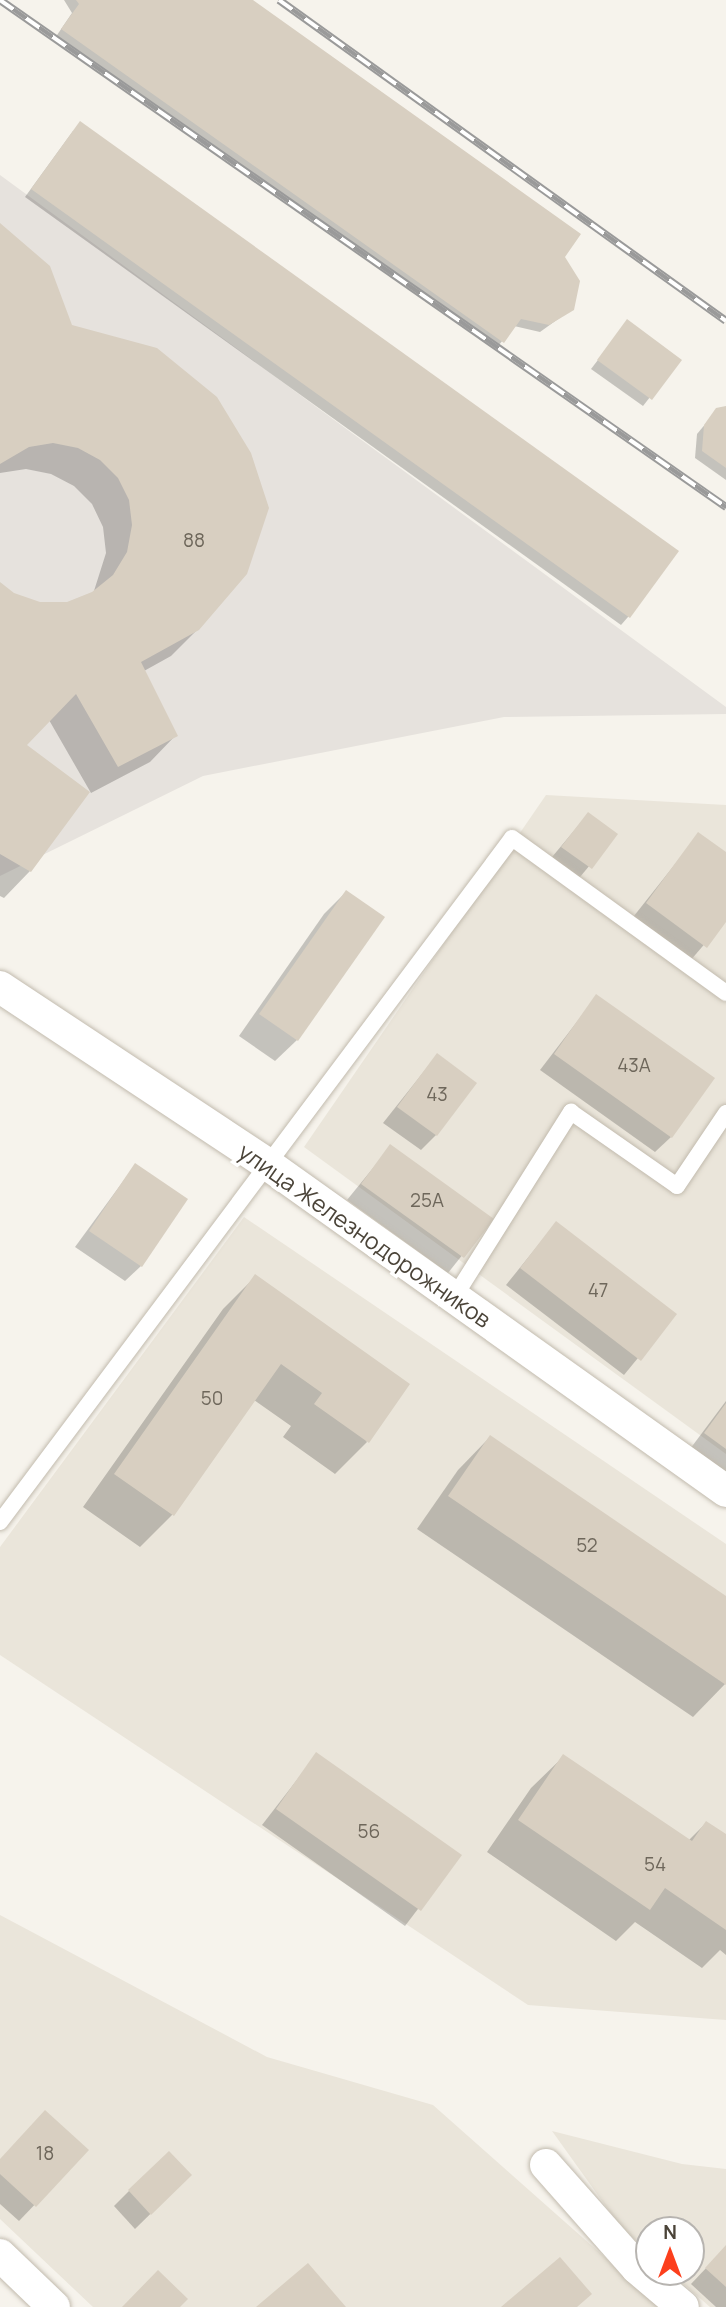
<!DOCTYPE html>
<html>
<head>
<meta charset="utf-8">
<style>
  body { margin:0 }
  #map { position:relative; width:726px; height:2307px; overflow:hidden; background:#f6f3ec; font-family:Manrope,sans-serif }
  div>[style] { position:absolute }
  .residential>* { inset:0; background:#eae5da }
  .industrial>* { inset:0; background:#e6e2dd }
  .shadow>* { inset:0; background:#0003 }
  .building>* { inset:0; background:#d8cfc1 }
  .roads { filter:drop-shadow(0 0 2px #c2bbae) drop-shadow(0 0 2px #c2bbae) }
  .lane>* { height:16px; margin:-8px; padding:0 8px; transform-origin:8px; border-radius:8px; background:#fff }
  .street>* { height:32px; margin:-16px; padding:0 16px; transform-origin:16px; border-radius:16px; background:#fff }
  .rail>* { height:8px; margin-top:-4px; transform-origin:0; background:repeating-linear-gradient(90deg,#fff 0 16px,#9a9a9a 0 32px); box-sizing:border-box; border-block:2px solid #9a9a9a }
  span { translate:-50% -50%; white-space:nowrap; text-align:center; line-height:1.15; -webkit-text-stroke:7px #fff; paint-order:stroke }
  .number-label { font-size:19px; color:#6e675b }
  .number-label span { -webkit-text-stroke-width:0 }
  .street-label { font-size:23px; color:#4b4439 }
  .north { position:absolute; left:635px; top:2216px; width:70px; height:70px; box-sizing:border-box; background:#fff; border:2px solid #b7b4b0; border-radius:50%; rotate:0deg; font-size:19px; font-weight:700; line-height:28px; text-align:center; color:#4b4439 }
  .north::after { content:''; display:block; margin:auto; width:24px; height:32px; background:#fc3f1d; clip-path:polygon(50% 0,100% 100%,50% 72%,0 100%) }
</style>
</head>
<body>
<div id="map">
  <div class="residential">
    <div style="clip-path:polygon(546px 795px,726px 805px,726px 1454px,304px 1147px)"></div>
    <div style="clip-path:polygon(244px 1217px,726px 1544px,726px 2020px,528px 2005px,0 1655px,0 1547px)"></div>
    <div style="clip-path:polygon(0 1915px,267px 2057px,433px 2105px,661px 2307px,93px 2307px,0 2219px)"></div>
    <div style="clip-path:polygon(552px 2131px,682px 2164px,726px 2169px,726px 2307px,710px 2307px,670px 2272px,691px 2272px,691px 2230px,649px 2230px,649px 2253px,620px 2226px)"></div>
  </div>
  <div class="industrial">
    <div style="clip-path:polygon(0 175px,726px 707px,726px 714px,504px 717px,203px 776px,0 876px)"></div>
  </div>
  <div class="shadow">
    <div style="clip-path:polygon(64px 0,250px 0,572px 309px,540px 332px,514px 326px,495px 350px,55px 38px,72px 13px)"></div>
    <div style="clip-path:polygon(73px 131px,676px 551px,628px 617px,621px 625px,25px 197px)"></div>
    <div style="clip-path:polygon(0 225px,70px 326px,198px 629px,171px 656px,144px 671px,176px 735px,150px 762px,91px 793px,49px 720px,24px 746px,30px 871px,4px 898px,0 896px,0 584px,13px 595px,39px 604px,67px 604px,93px 594px,106px 553px,103px 527px,92px 504px,74px 486px,51px 474px,26px 469px,0 473px)"></div>
    <div style="clip-path:polygon(627px 322px,679px 360px,643px 406px,591px 369px)"></div>
    <div style="clip-path:polygon(726px 407px,726px 480px,695px 458px,697px 434px,717px 410px)"></div>
    <div style="clip-path:polygon(588px 814px,615px 835px,575px 883px,547px 863px)"></div>
    <div style="clip-path:polygon(699px 834px,726px 854px,726px 919px,684px 968px,626px 926px)"></div>
    <div style="clip-path:polygon(346px 892px,297px 1040px,275px 1061px,239px 1036px,324px 914px)"></div>
    <div style="clip-path:polygon(596px 997px,671px 1137px,655px 1152px,540px 1070px)"></div>
    <div style="clip-path:polygon(437px 1055px,436px 1135px,421px 1150px,383px 1123px)"></div>
    <div style="clip-path:polygon(391px 1146px,491px 1219px,448px 1273px,347px 1200px)"></div>
    <div style="clip-path:polygon(135px 1165px,141px 1266px,125px 1281px,75px 1247px)"></div>
    <div style="clip-path:polygon(556px 1223px,674px 1314px,624px 1375px,506px 1285px)"></div>
    <div style="clip-path:polygon(255px 1277px,367px 1442px,335px 1474px,283px 1437px,291px 1426px,254px 1400px,172px 1515px,140px 1547px,83px 1507px,223px 1309px)"></div>
    <div style="clip-path:polygon(726px 1401px,726px 1476px,690px 1449px)"></div>
    <div style="clip-path:polygon(490px 1437px,726px 1598px,726px 1683px,693px 1717px,417px 1529px,458px 1470px)"></div>
    <div style="clip-path:polygon(317px 1754px,459px 1855px,405px 1926px,262px 1825px)"></div>
    <div style="clip-path:polygon(564px 1756px,688px 1841px,706px 1823px,726px 1836px,726px 1955px,720px 1950px,702px 1968px,635px 1922px,616px 1941px,487px 1852px,531px 1788px)"></div>
    <div style="clip-path:polygon(87px 2150px,19px 2221px,0 2204px,0 2160px)"></div>
    <div style="clip-path:polygon(190px 2175px,135px 2229px,114px 2206px,129px 2191px)"></div>
    <div style="clip-path:polygon(726px 2247px,726px 2307px,716px 2307px,691px 2284px)"></div>
  </div>
  <div class="building">
    <div style="clip-path:polygon(76px 0,253px 0,581px 234px,565px 257px,580px 281px,574px 310px,549px 325px,521px 319px,504px 343px,61px 29px,79px 4px)"></div>
    <div style="clip-path:polygon(80px 121px,679px 551px,630px 618px,31px 189px)"></div>
    <div style="clip-path:polygon(0 223px,50px 266px,72px 325px,157px 348px,217px 397px,251px 453px,269px 508px,247px 574px,199px 630px,141px 662px,178px 736px,118px 767px,76px 694px,27px 745px,90px 792px,31px 872px,0 854px,0 582px,14px 593px,40px 602px,67px 602px,92px 592px,113px 575px,127px 552px,132px 525px,129px 500px,118px 478px,100px 460px,78px 448px,53px 443px,29px 447px,0 464px)"></div>
    <div style="clip-path:polygon(627px 319px,682px 360px,652px 400px,597px 360px)"></div>
    <div style="clip-path:polygon(726px 406px,726px 468px,702px 451px,704px 425px,716px 408px)"></div>
    <div style="clip-path:polygon(588px 812px,618px 834px,592px 869px,561px 847px)"></div>
    <div style="clip-path:polygon(698px 832px,726px 852px,726px 922px,707px 948px,646px 903px)"></div>
    <div style="clip-path:polygon(346px 890px,385px 917px,298px 1041px,259px 1014px)"></div>
    <div style="clip-path:polygon(596px 994px,715px 1078px,672px 1138px,554px 1054px)"></div>
    <div style="clip-path:polygon(437px 1053px,477px 1083px,437px 1136px,397px 1107px)"></div>
    <div style="clip-path:polygon(390px 1144px,494px 1219px,464px 1258px,361px 1184px)"></div>
    <div style="clip-path:polygon(135px 1163px,188px 1199px,142px 1267px,89px 1231px)"></div>
    <div style="clip-path:polygon(556px 1221px,677px 1314px,641px 1361px,520px 1268px)"></div>
    <div style="clip-path:polygon(255px 1274px,410px 1384px,369px 1443px,314px 1404px,322px 1393px,281px 1364px,174px 1516px,114px 1474px)"></div>
    <div style="clip-path:polygon(726px 1403px,726px 1449px,704px 1433px)"></div>
    <div style="clip-path:polygon(490px 1435px,726px 1596px,726px 1685px,448px 1496px)"></div>
    <div style="clip-path:polygon(316px 1752px,462px 1855px,421px 1911px,276px 1809px)"></div>
    <div style="clip-path:polygon(563px 1754px,692px 1841px,706px 1821px,726px 1834px,726px 1930px,665px 1888px,650px 1910px,518px 1820px)"></div>
    <div style="clip-path:polygon(45px 2110px,89px 2150px,36px 2207px,0 2174px,0 2159px)"></div>
    <div style="clip-path:polygon(169px 2151px,192px 2175px,151px 2215px,128px 2190px)"></div>
    <div style="clip-path:polygon(726px 2245px,726px 2287px,705px 2268px)"></div>
    <div style="clip-path:polygon(560px 2257px,592px 2294px,577px 2307px,501px 2307px)"></div>
    <div style="clip-path:polygon(308px 2263px,346px 2307px,256px 2307px)"></div>
    <div style="clip-path:polygon(158px 2270px,188px 2299px,180px 2307px,122px 2307px)"></div>
  </div>
  <div class="roads">
    <div class="lane">
      <div style="left:455px;top:1296px;width:218px;rotate:-57.8deg"></div>
      <div style="left:571px;top:1112px;width:129px;rotate:34.9deg"></div>
      <div style="left:677px;top:1186px;width:88px;rotate:-56.1deg"></div>
      <div style="left:0;top:1522px;width:854px;rotate:-53.18deg"></div>
      <div style="left:512px;top:838px;width:264px;rotate:35.9deg"></div>
    </div>
    <div class="street">
      <div style="left:0;top:987px;width:324px;rotate:33.5deg"></div>
      <div style="left:270px;top:1166px;width:560px;rotate:35.48deg"></div>
      <div style="left:546px;top:2165px;width:137px;rotate:48.5deg"></div>
      <div style="left:637px;top:2268px;width:60px;rotate:40.3deg"></div>
      <div style="left:0;top:2255px;width:75px;rotate:43.9deg"></div>
    </div>
  </div>
  <div class="rail">
    <div style="left:0;top:0;width:886px;rotate:34.93deg"></div>
    <div style="left:279px;top:0;width:550px;rotate:35.68deg"></div>
  </div>
  <div class="number-label">
    <span style="left:194px;top:541px">88</span>
    <span style="left:634px;top:1066px">43А</span>
    <span style="left:437px;top:1095px">43</span>
    <span style="left:427px;top:1201px">25А</span>
    <span style="left:598px;top:1291px">47</span>
    <span style="left:212px;top:1399px">50</span>
    <span style="left:587px;top:1546px">52</span>
    <span style="left:369px;top:1832px">56</span>
    <span style="left:655px;top:1865px">54</span>
    <span style="left:45px;top:2154px">18</span>
  </div>
  <div class="street-label">
    <span style="left:365px;top:1235px;rotate:35deg">улица Железнодорожников</span>
  </div>
  <div class="north">N</div>
</div>
</body>
</html>
